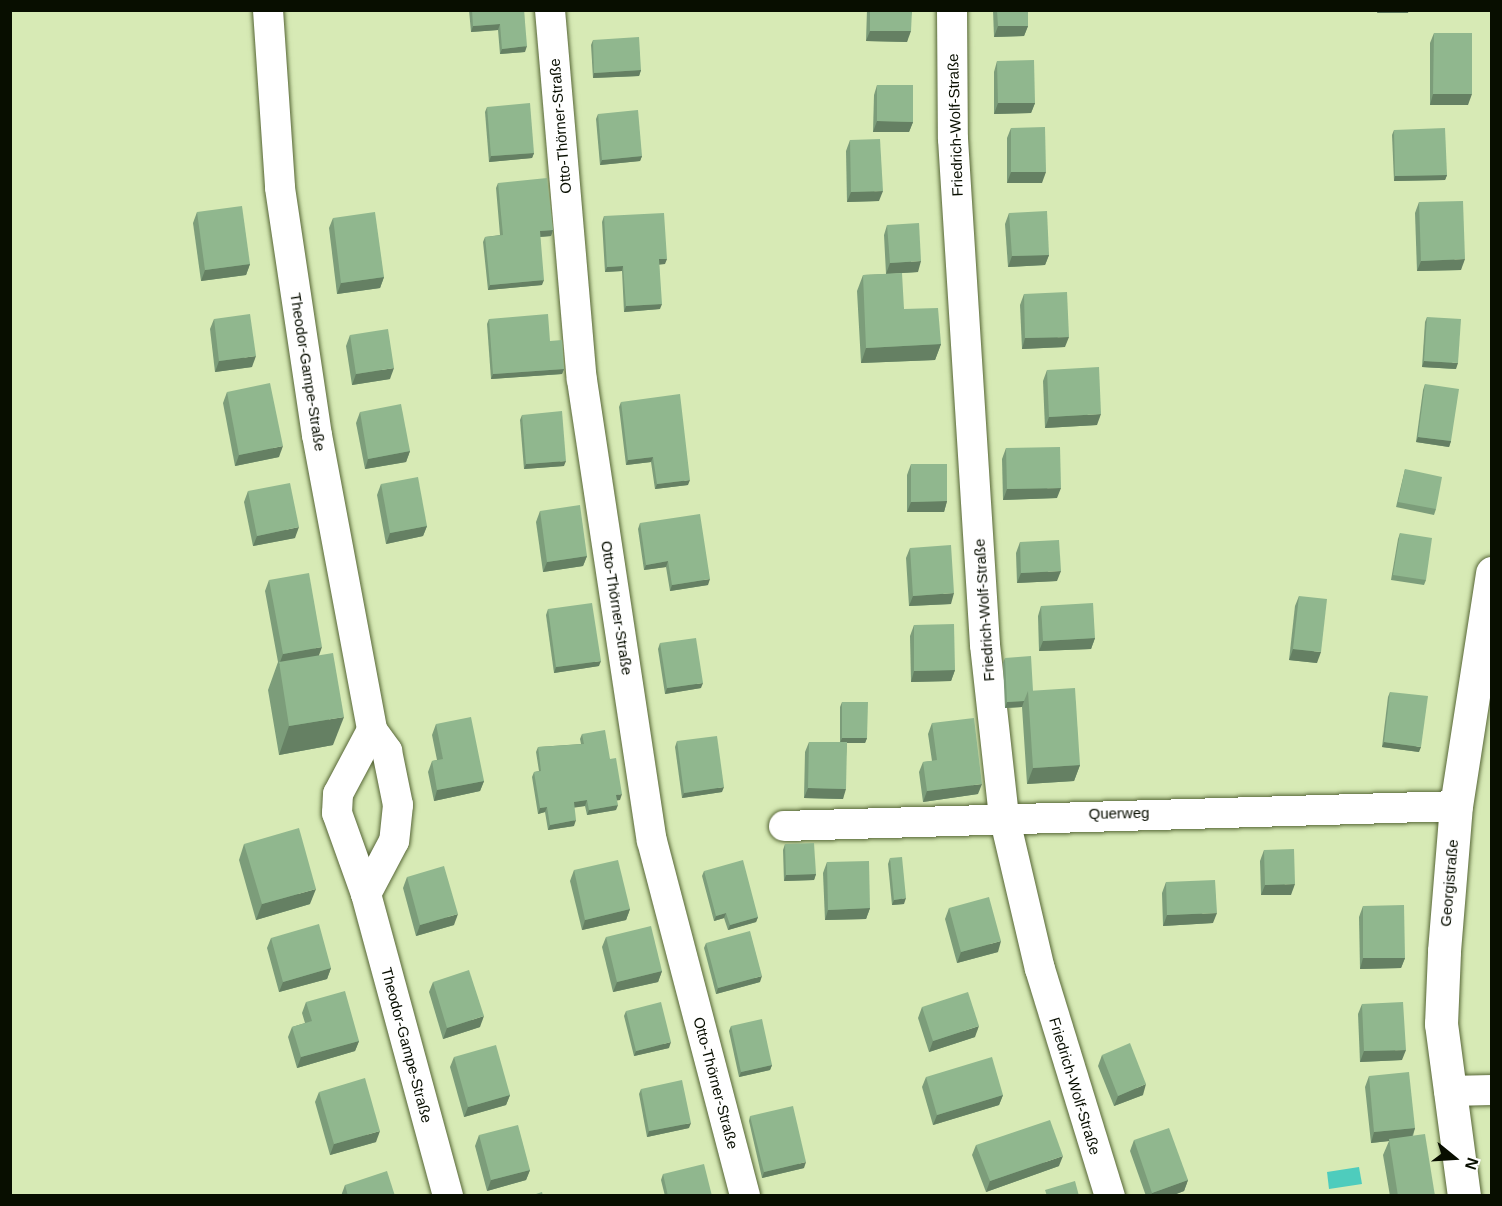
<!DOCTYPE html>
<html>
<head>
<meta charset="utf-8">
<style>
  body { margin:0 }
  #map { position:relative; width:1502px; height:1206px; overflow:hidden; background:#d7eab5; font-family:Helvetica,sans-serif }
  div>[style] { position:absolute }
  .water>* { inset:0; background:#4eccbd }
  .roads { filter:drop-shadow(0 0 2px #566636) drop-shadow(0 0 2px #566636) }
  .minor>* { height:30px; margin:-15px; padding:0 15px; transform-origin:15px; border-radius:15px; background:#fff }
  .tertiary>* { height:33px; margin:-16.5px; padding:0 16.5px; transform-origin:16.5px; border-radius:16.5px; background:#fff }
  .wall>* { inset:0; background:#7c9d7a }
  .shaded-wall>* { inset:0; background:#658063 }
  .building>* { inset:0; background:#90b78e }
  span { translate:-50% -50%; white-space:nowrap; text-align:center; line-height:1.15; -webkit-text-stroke:4.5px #fff; paint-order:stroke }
  .street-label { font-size:15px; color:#080e00 }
  .frame { position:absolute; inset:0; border:12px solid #080e00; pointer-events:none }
  .north { position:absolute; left:1424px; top:1128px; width:60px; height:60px; -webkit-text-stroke:4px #fff; paint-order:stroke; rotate:108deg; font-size:16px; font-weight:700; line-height:24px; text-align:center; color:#080e00 }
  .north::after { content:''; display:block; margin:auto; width:21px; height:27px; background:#080e00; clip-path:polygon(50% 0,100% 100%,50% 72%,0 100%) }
</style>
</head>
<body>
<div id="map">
  <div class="water">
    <div style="clip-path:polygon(1359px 1167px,1362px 1184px,1329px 1189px,1327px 1172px)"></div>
  </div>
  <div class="roads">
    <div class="minor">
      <div style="left:268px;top:10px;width:178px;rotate:86.1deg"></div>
      <div style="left:280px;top:188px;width:250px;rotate:81.5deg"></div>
      <div style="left:317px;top:435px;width:300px;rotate:79.4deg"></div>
      <div style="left:372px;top:730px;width:26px;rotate:54deg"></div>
      <div style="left:387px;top:751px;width:55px;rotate:78.5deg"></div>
      <div style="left:398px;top:805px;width:36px;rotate:96deg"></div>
      <div style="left:394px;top:841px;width:60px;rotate:117.8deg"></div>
      <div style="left:550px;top:10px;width:371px;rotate:85.1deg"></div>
      <div style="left:582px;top:380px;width:466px;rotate:81.4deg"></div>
      <div style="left:652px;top:841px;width:367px;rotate:75.3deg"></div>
      <div style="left:952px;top:10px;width:129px;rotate:89.6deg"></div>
      <div style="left:953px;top:139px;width:507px;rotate:86.38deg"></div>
      <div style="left:985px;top:645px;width:172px;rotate:83.7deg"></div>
      <div style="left:1004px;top:816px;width:157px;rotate:76.8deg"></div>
      <div style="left:1040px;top:969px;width:238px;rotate:72.9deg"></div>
      <div style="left:372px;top:730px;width:72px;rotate:118deg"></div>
      <div style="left:338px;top:794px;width:19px;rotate:93deg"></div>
      <div style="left:337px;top:813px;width:86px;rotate:70.3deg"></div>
      <div style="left:366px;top:894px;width:313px;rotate:74.8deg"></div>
      <div style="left:784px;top:826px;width:672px;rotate:-1.7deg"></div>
      <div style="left:1449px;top:1091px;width:43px;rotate:-1.3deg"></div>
    </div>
    <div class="tertiary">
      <div style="left:1464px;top:1196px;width:174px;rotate:-97.6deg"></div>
      <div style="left:1441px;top:1024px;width:73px;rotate:-87.6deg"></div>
      <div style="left:1444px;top:951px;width:145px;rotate:-85.3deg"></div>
      <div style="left:1456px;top:806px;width:236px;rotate:-81.2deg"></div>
    </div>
  </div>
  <div class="wall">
    <div style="clip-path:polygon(469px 10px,524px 10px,525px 52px,500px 54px,498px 30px,471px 32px)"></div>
    <div style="clip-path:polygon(867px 10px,912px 10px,907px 42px,866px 41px)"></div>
    <div style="clip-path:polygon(993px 10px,1028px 10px,1028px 26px,1024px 36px,994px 37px)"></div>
    <div style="clip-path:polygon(1434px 33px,1468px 105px,1430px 105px,1430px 43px)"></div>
    <div style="clip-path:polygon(593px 40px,641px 70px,639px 76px,593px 78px,591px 45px)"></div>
    <div style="clip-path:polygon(997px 61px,1035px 103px,1031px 113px,994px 114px,994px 72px)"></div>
    <div style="clip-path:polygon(877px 85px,913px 122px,909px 132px,873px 132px,874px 95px)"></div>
    <div style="clip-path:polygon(487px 107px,534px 153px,532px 158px,489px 162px,485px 112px)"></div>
    <div style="clip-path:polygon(598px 114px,642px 156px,640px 161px,600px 165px,596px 119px)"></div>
    <div style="clip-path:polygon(1011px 128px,1042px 183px,1007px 183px,1007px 138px)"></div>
    <div style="clip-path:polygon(1394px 130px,1447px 175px,1445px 180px,1394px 181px,1392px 135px)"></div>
    <div style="clip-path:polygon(850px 140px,879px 201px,847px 202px,846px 151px)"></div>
    <div style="clip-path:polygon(498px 183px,553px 230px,551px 236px,540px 237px,542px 285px,488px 290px,483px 242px,485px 237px,500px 235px,496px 188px)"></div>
    <div style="clip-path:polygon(1419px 202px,1461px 270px,1417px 271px,1415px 213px)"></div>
    <div style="clip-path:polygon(197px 212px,250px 264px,246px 275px,201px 281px,193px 223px)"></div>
    <div style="clip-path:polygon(1009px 213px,1049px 255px,1045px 265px,1008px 267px,1005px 224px)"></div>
    <div style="clip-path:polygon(604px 216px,665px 264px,659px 264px,660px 309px,624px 312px,622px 271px,605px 272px,602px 222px)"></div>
    <div style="clip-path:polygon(333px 218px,384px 277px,380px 288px,337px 294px,329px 228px)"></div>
    <div style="clip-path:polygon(887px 225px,918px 272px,889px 274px,904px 309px,941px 344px,935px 360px,861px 363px,857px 291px,863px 275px,886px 274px,884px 235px)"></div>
    <div style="clip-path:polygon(1024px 294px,1065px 347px,1022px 349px,1020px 305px)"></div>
    <div style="clip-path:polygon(1427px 317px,1456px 369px,1422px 367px,1425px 322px)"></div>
    <div style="clip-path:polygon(214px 319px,252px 367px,215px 372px,210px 329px)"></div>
    <div style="clip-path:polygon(489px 319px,564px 369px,562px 374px,491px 379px,487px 324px)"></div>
    <div style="clip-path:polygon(350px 335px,390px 379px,352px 385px,346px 346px)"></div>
    <div style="clip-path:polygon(1047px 370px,1097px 425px,1045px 428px,1043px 381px)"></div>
    <div style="clip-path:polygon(1425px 384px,1451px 441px,1449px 447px,1416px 442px,1423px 390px)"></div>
    <div style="clip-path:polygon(227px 392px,279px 457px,235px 466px,223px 403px)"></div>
    <div style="clip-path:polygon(621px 402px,688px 485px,655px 489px,651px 462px,626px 465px,619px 407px)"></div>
    <div style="clip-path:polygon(360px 412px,410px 451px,406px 462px,365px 469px,356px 423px)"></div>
    <div style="clip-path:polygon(522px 415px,564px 466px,524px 469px,520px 420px)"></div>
    <div style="clip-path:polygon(1006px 448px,1057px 498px,1003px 500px,1002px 459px)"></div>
    <div style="clip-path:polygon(911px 464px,947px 501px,944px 512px,907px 512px,907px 475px)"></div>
    <div style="clip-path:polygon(1405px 469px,1436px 509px,1434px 515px,1396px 507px)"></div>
    <div style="clip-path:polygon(381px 484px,427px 526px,423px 536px,386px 544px,377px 495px)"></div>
    <div style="clip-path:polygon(248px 491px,295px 538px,253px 546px,244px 502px)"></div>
    <div style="clip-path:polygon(540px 511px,587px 556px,583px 566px,543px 572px,536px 522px)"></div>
    <div style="clip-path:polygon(640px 523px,708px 585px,670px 591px,666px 567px,644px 570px,638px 529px)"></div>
    <div style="clip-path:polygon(1400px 533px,1426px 580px,1424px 585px,1391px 580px,1398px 539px)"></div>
    <div style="clip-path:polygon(1020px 542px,1057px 581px,1017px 583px,1016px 553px)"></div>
    <div style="clip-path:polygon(910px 548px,951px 604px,909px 606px,906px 558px)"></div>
    <div style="clip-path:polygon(269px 580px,319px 655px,333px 745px,279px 755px,268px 690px,278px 662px,265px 591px)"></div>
    <div style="clip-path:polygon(1299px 596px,1317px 663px,1289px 660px,1295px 606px)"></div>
    <div style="clip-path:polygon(1041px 606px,1095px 638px,1091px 649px,1039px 651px,1038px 616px)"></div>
    <div style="clip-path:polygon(548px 609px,599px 666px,554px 673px,546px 615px)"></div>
    <div style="clip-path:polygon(914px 625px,955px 670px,951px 681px,911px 682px,910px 636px)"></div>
    <div style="clip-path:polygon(660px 643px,701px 688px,665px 694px,658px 649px)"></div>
    <div style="clip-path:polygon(1005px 658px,1033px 691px,1080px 765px,1074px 781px,1027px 784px,1022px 707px,1005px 708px,1003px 663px)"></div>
    <div style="clip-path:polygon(1390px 692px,1419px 752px,1382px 747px,1388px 697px)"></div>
    <div style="clip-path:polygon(842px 702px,867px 738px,865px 743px,847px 743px,843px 799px,804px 798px,805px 752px,809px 742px,840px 742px,840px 707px)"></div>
    <div style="clip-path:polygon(932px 723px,978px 794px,923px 802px,919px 772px,923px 762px,932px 761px,928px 734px)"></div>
    <div style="clip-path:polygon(436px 724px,484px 781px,480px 791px,434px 801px,428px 772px,432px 761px,437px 760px,432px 735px)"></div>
    <div style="clip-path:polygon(582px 734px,610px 759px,620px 800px,617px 800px,616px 810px,587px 815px,585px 806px,574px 807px,574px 826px,548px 830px,545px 812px,538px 814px,532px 777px,534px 772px,539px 771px,536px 752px,538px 747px,581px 744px,580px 739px)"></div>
    <div style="clip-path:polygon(677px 741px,722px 792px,682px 798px,675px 747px)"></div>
    <div style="clip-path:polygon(244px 844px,310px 904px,256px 920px,239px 860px)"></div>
    <div style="clip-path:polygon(785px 844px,816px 874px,814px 880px,784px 881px,783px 850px)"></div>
    <div style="clip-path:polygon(1264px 850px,1291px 895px,1261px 895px,1260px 861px)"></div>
    <div style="clip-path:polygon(890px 858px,904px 904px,892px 905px,888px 864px)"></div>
    <div style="clip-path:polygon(827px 862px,870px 908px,866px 919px,825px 920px,823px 873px)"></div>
    <div style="clip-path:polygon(574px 870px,630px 909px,626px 920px,582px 930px,570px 881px)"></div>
    <div style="clip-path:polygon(704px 871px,758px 917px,756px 922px,728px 930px,724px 918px,714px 921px,702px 876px)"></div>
    <div style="clip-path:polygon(407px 877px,454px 925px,416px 936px,403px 888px)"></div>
    <div style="clip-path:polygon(1166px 882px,1213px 923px,1163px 926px,1162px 893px)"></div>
    <div style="clip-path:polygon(1363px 906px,1405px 958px,1401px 968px,1360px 969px,1359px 917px)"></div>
    <div style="clip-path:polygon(949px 908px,998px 952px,957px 963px,945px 919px)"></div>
    <div style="clip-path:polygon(606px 937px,662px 971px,658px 982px,613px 992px,602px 947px)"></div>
    <div style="clip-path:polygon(271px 938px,331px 968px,327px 979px,279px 992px,267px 948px)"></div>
    <div style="clip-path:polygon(706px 943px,760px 982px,716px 994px,704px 948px)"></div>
    <div style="clip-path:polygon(433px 982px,480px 1027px,443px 1039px,429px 992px)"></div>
    <div style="clip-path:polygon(306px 1002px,359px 1041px,355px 1051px,297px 1068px,288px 1037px,292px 1027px,305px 1023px,302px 1013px)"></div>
    <div style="clip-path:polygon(1362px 1004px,1402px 1060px,1360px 1062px,1358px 1014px)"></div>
    <div style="clip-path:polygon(922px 1007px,975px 1037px,929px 1052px,918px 1018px)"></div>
    <div style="clip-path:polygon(626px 1011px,669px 1048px,634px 1056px,624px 1016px)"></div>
    <div style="clip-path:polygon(731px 1026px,772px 1065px,770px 1070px,739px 1077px,729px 1031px)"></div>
    <div style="clip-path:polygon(1102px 1055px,1143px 1095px,1114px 1106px,1098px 1066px)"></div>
    <div style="clip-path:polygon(454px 1057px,510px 1095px,506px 1105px,464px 1117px,450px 1067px)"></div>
    <div style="clip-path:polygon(1369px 1076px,1415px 1128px,1413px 1136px,1435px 1196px,1390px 1196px,1383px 1155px,1389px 1141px,1371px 1143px,1365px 1087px)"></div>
    <div style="clip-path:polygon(926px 1077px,1003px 1095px,999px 1105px,933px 1125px,922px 1087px)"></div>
    <div style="clip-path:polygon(641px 1089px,689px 1128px,647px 1137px,639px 1094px)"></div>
    <div style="clip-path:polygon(319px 1092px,376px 1142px,330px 1155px,315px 1102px)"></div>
    <div style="clip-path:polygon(750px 1116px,804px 1168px,762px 1178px,749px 1121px)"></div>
    <div style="clip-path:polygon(479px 1135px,530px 1170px,526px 1180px,487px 1191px,475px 1146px)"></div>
    <div style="clip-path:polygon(1134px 1140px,1188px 1180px,1184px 1191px,1171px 1196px,1146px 1196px,1130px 1151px)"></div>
    <div style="clip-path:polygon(976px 1145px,1059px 1166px,986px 1192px,972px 1155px)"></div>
    <div style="clip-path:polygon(663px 1174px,712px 1196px,665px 1196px,661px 1180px)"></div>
    <div style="clip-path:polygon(345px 1185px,395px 1196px,341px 1196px)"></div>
  </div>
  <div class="shaded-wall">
    <div style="clip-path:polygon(1378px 10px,1409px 10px,1408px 13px,1377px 13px)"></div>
    <div style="clip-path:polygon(500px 24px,498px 30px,471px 32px,473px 26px)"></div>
    <div style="clip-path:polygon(998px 26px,1028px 26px,1024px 36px,994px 37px)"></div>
    <div style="clip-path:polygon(870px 31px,911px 31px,907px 42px,866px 41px)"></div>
    <div style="clip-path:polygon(527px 46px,525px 52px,500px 54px,502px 49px)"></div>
    <div style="clip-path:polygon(641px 70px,639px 76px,593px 78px,594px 73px)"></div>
    <div style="clip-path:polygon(1433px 94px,1472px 94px,1468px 105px,1430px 105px)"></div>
    <div style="clip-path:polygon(998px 103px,1035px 103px,1031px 113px,994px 114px)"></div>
    <div style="clip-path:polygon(877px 121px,913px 122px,909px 132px,873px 132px)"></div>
    <div style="clip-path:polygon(534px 153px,532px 158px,489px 162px,491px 156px)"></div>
    <div style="clip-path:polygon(642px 156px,640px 161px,600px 165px,602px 160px)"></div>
    <div style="clip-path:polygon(1011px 172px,1046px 172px,1042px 183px,1007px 183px)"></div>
    <div style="clip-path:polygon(1447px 175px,1445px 180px,1394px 181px,1395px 176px)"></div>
    <div style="clip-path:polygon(883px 191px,879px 201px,847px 202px,851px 192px)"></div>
    <div style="clip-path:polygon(553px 230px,551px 236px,538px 237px,540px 231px)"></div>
    <div style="clip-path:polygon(1049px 255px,1045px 265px,1008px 267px,1012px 256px)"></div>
    <div style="clip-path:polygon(659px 259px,667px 259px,665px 264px,657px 265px)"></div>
    <div style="clip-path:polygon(1465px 259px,1461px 270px,1417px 271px,1421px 261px)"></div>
    <div style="clip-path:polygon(921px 261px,918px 272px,886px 274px,890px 263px)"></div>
    <div style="clip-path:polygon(250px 264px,246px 275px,201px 281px,205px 270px)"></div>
    <div style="clip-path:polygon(623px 266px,622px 271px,605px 272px,607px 267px)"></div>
    <div style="clip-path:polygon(384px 277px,380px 288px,337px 294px,341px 283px)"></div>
    <div style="clip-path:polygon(544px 280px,542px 285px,488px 290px,490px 285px)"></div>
    <div style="clip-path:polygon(662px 304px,660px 309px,624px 312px,626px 306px)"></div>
    <div style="clip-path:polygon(1069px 337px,1065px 347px,1022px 349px,1025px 338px)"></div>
    <div style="clip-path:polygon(941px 344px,935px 360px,861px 363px,866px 348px)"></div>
    <div style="clip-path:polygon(256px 356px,252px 367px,215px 372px,219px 361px)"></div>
    <div style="clip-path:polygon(1424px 361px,1458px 363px,1456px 369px,1422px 367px)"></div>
    <div style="clip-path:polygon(394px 368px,390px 379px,352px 385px,356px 374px)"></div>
    <div style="clip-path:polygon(564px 369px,562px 374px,491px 379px,493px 374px)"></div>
    <div style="clip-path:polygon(1101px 414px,1097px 425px,1045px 428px,1049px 417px)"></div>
    <div style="clip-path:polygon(1418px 437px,1451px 441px,1449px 447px,1416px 442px)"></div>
    <div style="clip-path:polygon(283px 446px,279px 457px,235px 466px,239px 455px)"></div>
    <div style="clip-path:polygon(410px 451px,406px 462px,365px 469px,368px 459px)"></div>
    <div style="clip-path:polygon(653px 457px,651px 462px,626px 465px,628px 460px)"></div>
    <div style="clip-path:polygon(566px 461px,564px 466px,524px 469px,526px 464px)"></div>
    <div style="clip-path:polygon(690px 480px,688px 485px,655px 489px,657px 484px)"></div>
    <div style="clip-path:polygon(1061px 488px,1057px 498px,1003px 500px,1007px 489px)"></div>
    <div style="clip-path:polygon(947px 501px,944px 512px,907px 512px,911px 502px)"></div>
    <div style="clip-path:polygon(427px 526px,423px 536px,386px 544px,390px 533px)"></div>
    <div style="clip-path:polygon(299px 527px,295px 538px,253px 546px,257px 536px)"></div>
    <div style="clip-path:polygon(587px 556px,583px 566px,543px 572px,547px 562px)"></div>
    <div style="clip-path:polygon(668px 561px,666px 567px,644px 570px,646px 565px)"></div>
    <div style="clip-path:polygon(1061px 571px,1057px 581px,1017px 583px,1021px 573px)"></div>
    <div style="clip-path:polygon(710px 579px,708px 585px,670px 591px,672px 585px)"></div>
    <div style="clip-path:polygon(954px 593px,951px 604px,909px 606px,913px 596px)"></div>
    <div style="clip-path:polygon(1095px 638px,1091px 649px,1039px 651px,1043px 641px)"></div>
    <div style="clip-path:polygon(322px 647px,318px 658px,279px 665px,283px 654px)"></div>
    <div style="clip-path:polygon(1293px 649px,1321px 652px,1317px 663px,1289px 660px)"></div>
    <div style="clip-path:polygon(601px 661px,599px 666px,554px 673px,556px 667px)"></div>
    <div style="clip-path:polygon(955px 670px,951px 681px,911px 682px,914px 671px)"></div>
    <div style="clip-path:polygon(703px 683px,701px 688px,665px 694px,667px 688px)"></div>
    <div style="clip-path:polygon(1024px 701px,1022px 707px,1005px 708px,1007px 702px)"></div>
    <div style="clip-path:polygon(344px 717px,333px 745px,279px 755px,289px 726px)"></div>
    <div style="clip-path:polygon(842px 738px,867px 738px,865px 743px,840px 743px)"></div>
    <div style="clip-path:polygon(1384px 742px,1421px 747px,1419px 752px,1382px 747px)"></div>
    <div style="clip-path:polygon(1080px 765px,1074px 781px,1027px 784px,1033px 768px)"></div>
    <div style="clip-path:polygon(484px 781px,480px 791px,434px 801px,437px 790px)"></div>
    <div style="clip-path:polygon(982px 784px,978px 794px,923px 802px,927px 791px)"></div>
    <div style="clip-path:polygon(724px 787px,722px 792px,682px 798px,684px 793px)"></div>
    <div style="clip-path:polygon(808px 788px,846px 789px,843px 799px,804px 798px)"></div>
    <div style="clip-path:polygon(622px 794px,620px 800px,614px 801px,616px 795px)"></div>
    <div style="clip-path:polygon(587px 800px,585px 806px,572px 808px,574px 802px)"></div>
    <div style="clip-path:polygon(618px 805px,616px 810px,587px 815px,589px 810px)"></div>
    <div style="clip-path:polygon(547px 807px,545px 812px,538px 814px,540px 808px)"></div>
    <div style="clip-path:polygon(576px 820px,574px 826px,548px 830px,550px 825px)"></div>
    <div style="clip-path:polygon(816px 874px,814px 880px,784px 881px,786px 875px)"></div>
    <div style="clip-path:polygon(1295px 884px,1291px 895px,1261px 895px,1265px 885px)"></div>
    <div style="clip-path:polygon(316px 889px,310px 904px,256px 920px,262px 904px)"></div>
    <div style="clip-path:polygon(906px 898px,904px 904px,892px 905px,894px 900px)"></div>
    <div style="clip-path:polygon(870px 908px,866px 919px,825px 920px,828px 910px)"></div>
    <div style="clip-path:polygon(630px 909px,626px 920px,582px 930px,585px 920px)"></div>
    <div style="clip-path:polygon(726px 913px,724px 918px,714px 921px,716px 916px)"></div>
    <div style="clip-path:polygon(1217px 913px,1213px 923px,1163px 926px,1167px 915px)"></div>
    <div style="clip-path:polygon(458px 914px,454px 925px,416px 936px,420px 925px)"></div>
    <div style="clip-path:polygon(758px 917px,756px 922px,728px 930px,730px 925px)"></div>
    <div style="clip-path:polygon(1001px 941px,998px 952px,957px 963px,961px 952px)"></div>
    <div style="clip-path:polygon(1363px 958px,1405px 958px,1401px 968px,1360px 969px)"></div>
    <div style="clip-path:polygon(331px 968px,327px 979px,279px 992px,283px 982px)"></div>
    <div style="clip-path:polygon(662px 971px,658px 982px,613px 992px,617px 982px)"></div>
    <div style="clip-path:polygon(762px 976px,760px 982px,716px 994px,718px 988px)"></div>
    <div style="clip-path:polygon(484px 1016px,480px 1027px,443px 1039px,447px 1028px)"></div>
    <div style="clip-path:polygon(979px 1026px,975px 1037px,929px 1052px,933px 1041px)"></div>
    <div style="clip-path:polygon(359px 1041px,355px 1051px,297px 1068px,301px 1057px)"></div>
    <div style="clip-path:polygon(671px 1042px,669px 1048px,634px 1056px,636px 1051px)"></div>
    <div style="clip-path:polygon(1406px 1050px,1402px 1060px,1360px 1062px,1364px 1051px)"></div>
    <div style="clip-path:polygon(772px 1065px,770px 1070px,739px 1077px,741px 1072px)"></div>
    <div style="clip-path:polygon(1146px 1084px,1143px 1095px,1114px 1106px,1118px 1096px)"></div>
    <div style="clip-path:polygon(510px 1095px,506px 1105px,464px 1117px,468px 1107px)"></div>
    <div style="clip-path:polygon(1003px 1095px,999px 1105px,933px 1125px,937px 1115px)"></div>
    <div style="clip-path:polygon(691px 1123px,689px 1128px,647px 1137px,649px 1131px)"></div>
    <div style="clip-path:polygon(1415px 1128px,1411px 1139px,1389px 1139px,1389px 1141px,1371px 1143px,1374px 1132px)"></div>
    <div style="clip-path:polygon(380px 1131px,376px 1142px,330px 1155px,334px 1144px)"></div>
    <div style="clip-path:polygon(1063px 1156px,1059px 1166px,986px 1192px,990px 1181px)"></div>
    <div style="clip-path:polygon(806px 1162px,804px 1168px,762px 1178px,764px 1172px)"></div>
    <div style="clip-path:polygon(530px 1170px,526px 1180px,487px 1191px,491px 1180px)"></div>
    <div style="clip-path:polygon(1188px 1180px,1184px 1191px,1171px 1196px,1151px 1196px,1152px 1193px)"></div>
  </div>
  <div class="building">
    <div style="clip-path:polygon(472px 10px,524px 10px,527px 46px,502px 49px,500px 24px,473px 26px)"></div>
    <div style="clip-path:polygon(870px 10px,912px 10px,911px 31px,870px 31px)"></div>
    <div style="clip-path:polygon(997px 10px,1028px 10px,1028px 26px,998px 26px)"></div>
    <div style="clip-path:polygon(1434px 33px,1472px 33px,1472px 94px,1433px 94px)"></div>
    <div style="clip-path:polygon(639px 37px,641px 70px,594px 73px,593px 40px)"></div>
    <div style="clip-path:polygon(1034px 60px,1035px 103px,998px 103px,997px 61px)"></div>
    <div style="clip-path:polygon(877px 85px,913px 85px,913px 122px,877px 121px)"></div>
    <div style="clip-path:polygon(530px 103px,534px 153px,491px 156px,487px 107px)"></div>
    <div style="clip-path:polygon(638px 110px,642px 156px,602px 160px,598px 114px)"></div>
    <div style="clip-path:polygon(1045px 127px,1046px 172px,1011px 172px,1011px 128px)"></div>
    <div style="clip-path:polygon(1445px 128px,1447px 175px,1395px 176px,1394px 130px)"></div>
    <div style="clip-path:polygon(880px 139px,883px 191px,851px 192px,850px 140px)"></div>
    <div style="clip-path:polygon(547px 178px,553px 230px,540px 231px,544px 280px,490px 285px,485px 237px,503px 235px,498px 183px)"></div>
    <div style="clip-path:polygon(1463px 201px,1465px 259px,1421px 261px,1419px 202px)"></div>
    <div style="clip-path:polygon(242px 206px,250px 264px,205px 270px,197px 212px)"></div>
    <div style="clip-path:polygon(1047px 211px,1049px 255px,1012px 256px,1009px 213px)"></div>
    <div style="clip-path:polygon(375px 212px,384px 277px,341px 283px,333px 218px)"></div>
    <div style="clip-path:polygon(664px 213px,667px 259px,659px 259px,662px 304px,626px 306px,623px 266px,607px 267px,604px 216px)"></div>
    <div style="clip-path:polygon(919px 223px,921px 261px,890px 263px,887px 225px)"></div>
    <div style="clip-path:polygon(902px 273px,904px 309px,938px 308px,941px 344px,866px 348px,863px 275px)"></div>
    <div style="clip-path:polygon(1067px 292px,1069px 337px,1025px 338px,1024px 294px)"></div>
    <div style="clip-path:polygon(250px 314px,256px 356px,219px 361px,214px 319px)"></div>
    <div style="clip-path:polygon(548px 314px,550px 341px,562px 340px,564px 369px,493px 374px,489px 319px)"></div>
    <div style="clip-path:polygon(1427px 317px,1461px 319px,1458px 363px,1424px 361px)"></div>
    <div style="clip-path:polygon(388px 329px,394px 368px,356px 374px,350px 335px)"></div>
    <div style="clip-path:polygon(1099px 367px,1101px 414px,1049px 417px,1047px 370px)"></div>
    <div style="clip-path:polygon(270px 383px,283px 446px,239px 455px,227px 392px)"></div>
    <div style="clip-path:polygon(1425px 384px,1459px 389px,1451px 441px,1418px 437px)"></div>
    <div style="clip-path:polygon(680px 394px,690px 480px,657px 484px,653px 457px,628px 460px,621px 402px)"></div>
    <div style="clip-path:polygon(401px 404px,410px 451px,368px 459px,360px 412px)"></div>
    <div style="clip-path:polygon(562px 411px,566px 461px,526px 464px,522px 415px)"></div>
    <div style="clip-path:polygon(1060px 447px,1061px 488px,1007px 489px,1006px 448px)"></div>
    <div style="clip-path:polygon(911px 464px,947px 464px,947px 501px,911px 502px)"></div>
    <div style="clip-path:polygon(1405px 469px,1442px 477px,1436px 509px,1398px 502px)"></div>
    <div style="clip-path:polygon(418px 477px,427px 526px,390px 533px,381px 484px)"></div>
    <div style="clip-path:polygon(290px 483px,299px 527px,257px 536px,248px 491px)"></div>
    <div style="clip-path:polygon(580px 505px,587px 556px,547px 562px,540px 511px)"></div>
    <div style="clip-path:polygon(700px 514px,710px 579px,672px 585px,668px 561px,646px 565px,640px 523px)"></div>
    <div style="clip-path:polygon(1400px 533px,1432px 538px,1426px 580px,1393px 575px)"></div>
    <div style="clip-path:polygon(1059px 540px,1061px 571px,1021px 573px,1020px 542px)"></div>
    <div style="clip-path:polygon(951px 545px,954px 593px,913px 596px,910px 548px)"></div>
    <div style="clip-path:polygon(309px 573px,322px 647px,283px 654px,269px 580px)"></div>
    <div style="clip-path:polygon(1299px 596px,1327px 599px,1321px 652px,1293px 649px)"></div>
    <div style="clip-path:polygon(592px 603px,601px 661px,556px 667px,548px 609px)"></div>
    <div style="clip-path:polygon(1093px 603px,1095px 638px,1043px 641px,1041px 606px)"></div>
    <div style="clip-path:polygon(954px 624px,955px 670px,914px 671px,914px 625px)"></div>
    <div style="clip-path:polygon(696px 638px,703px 683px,667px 688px,660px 643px)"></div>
    <div style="clip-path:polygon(333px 653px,344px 717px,289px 726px,279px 662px)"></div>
    <div style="clip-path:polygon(1031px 656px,1033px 691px,1028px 691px,1024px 701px,1007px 702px,1005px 658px)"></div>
    <div style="clip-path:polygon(1075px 688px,1080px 765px,1033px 768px,1028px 691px)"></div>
    <div style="clip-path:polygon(1390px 692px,1428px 696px,1421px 747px,1384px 742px)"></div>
    <div style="clip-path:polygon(842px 702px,868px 702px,867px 738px,842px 738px)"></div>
    <div style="clip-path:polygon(471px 717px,484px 781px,437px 790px,432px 761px,443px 759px,436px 724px)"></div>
    <div style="clip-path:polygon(974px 718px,982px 784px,927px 791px,923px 762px,937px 760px,932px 723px)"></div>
    <div style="clip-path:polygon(605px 730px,610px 759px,616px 758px,622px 794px,616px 795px,618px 805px,589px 810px,587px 800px,574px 802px,576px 820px,550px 825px,547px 807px,540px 808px,534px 772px,541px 771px,538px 747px,584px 744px,582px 734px)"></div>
    <div style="clip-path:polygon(717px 736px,724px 787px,684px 793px,677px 741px)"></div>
    <div style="clip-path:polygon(809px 742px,847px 742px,846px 789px,808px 788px)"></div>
    <div style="clip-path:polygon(299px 828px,316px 889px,262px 904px,244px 844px)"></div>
    <div style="clip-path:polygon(814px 843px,816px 874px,786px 875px,785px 844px)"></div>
    <div style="clip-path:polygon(1294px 849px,1295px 884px,1265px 885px,1264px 850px)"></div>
    <div style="clip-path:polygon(902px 857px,906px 898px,894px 900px,890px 858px)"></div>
    <div style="clip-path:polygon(618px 860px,630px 909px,585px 920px,574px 870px)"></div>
    <div style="clip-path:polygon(743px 860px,758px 917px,730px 925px,726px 913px,716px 916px,704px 871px)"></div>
    <div style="clip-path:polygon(869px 861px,870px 908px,828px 910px,827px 862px)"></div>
    <div style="clip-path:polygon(444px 866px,458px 914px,420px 925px,407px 877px)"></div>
    <div style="clip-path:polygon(1215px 880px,1217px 913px,1167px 915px,1166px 882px)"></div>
    <div style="clip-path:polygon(989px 897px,1001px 941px,961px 952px,949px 908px)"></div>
    <div style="clip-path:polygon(1404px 905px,1405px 958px,1363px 958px,1363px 906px)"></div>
    <div style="clip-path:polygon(319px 924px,331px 968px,283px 982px,271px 938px)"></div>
    <div style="clip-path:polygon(651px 926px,662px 971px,617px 982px,606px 937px)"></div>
    <div style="clip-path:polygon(750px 931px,762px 976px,718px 988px,706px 943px)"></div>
    <div style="clip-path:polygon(469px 970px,484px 1016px,447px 1028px,433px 982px)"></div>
    <div style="clip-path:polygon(345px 991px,359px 1041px,301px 1057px,292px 1027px,312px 1021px,306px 1002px)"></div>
    <div style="clip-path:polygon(968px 992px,979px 1026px,933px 1041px,922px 1007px)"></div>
    <div style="clip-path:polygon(661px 1002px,671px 1042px,636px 1051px,626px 1011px)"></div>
    <div style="clip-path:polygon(1403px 1002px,1406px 1050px,1364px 1051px,1362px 1004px)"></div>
    <div style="clip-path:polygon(762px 1019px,772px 1065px,741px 1072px,731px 1026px)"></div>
    <div style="clip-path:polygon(1130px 1043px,1146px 1084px,1118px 1096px,1102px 1055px)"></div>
    <div style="clip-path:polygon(496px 1045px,510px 1095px,468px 1107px,454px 1057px)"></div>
    <div style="clip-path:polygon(992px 1057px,1003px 1095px,937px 1115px,926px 1077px)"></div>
    <div style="clip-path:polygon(1409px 1072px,1415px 1128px,1374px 1132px,1369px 1076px)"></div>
    <div style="clip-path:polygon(365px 1078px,380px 1131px,334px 1144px,319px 1092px)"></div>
    <div style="clip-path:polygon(682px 1080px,691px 1123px,649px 1131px,641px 1089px)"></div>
    <div style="clip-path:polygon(793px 1106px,806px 1162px,764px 1172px,750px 1116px)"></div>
    <div style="clip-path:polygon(1050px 1120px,1063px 1156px,990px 1181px,976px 1145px)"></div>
    <div style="clip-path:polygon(518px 1125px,530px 1170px,491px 1180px,479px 1135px)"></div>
    <div style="clip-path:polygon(1169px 1128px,1188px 1180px,1152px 1193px,1134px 1140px)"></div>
    <div style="clip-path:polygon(1425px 1134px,1435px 1196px,1398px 1196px,1389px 1139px)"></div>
    <div style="clip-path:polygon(704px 1164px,712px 1196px,668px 1196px,663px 1174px)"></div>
    <div style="clip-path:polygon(387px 1171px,395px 1196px,348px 1196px,345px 1185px)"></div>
    <div style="clip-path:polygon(1075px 1181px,1079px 1196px,1047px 1196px,1045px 1190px)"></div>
    <div style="clip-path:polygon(542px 1192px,543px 1196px,530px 1196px)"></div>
  </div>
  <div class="street-label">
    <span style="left:955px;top:125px;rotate:-92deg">Friedrich-Wolf-Straße</span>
    <span style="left:560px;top:126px;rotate:-95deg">Otto-Thörner-Straße</span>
    <span style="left:308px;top:372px;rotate:81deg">Theodor-Gampe-Straße</span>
    <span style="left:617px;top:608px;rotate:81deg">Otto-Thörner-Straße</span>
    <span style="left:984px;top:610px;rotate:-94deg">Friedrich-Wolf-Straße</span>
    <span style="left:1119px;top:813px;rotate:-1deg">Querweg</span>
    <span style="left:1449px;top:883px;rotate:-85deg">Georgistraße</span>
    <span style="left:407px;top:1045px;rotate:75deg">Theodor-Gampe-Straße</span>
    <span style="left:716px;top:1083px;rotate:75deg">Otto-Thörner-Straße</span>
    <span style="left:1075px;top:1086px;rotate:73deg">Friedrich-Wolf-Straße</span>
  </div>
  <div class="frame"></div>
  <div class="north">N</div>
</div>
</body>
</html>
